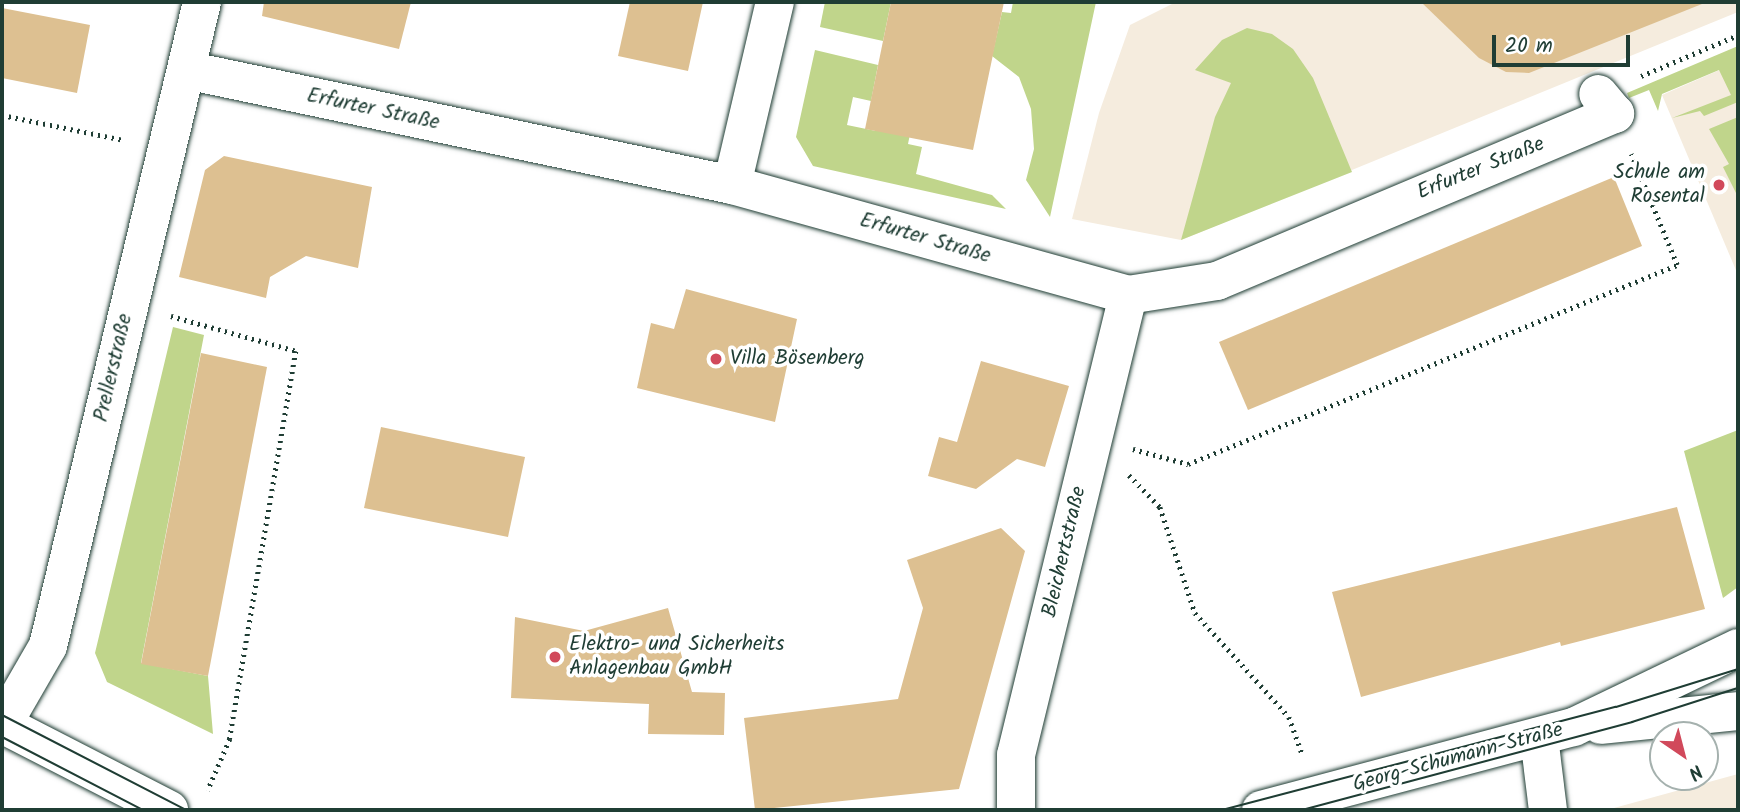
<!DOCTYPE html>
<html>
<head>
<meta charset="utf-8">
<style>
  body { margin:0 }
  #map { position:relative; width:1740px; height:812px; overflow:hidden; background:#fff; font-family:Kalam,sans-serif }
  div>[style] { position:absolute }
  .built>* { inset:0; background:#f5ecde }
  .green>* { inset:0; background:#c0d58b }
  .building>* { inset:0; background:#ddc091 }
  .path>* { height:4.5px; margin-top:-2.25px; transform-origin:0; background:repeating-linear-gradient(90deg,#1f3d34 0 2px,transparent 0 7px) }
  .roads { filter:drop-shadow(0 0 2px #1f3d34) drop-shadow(0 0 2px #1f3d34) }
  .street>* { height:38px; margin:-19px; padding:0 19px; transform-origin:19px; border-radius:19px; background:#fff }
  .secondary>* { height:38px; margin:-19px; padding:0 19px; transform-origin:19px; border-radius:19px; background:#fff }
  .tram>* { height:2px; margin:-1px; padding:0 1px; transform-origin:1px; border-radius:1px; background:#1f3d34 }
  .dots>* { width:19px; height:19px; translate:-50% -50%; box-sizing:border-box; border:4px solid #fff; border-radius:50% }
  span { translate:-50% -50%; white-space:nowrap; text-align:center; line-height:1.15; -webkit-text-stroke:7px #fff; paint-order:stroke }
  .street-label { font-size:21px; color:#1f3d34 }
  .poi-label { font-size:21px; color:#1f3d34 }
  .right { translate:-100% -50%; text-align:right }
  .left { translate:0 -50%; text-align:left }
  .frame { position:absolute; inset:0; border:4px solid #1f3d34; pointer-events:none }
  .north { position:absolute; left:1649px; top:721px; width:70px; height:70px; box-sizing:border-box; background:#fff; border:2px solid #a5b1ae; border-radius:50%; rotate:145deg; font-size:19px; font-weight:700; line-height:28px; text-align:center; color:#1f3d34 }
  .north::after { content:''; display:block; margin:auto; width:24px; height:32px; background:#d1495b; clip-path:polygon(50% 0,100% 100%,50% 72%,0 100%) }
  .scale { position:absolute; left:1492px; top:35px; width:138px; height:32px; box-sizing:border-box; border:4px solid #1f3d34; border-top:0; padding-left:9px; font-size:21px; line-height:24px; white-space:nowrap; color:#1f3d34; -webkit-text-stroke:5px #fff; paint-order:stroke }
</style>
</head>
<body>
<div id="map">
  <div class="built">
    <div style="clip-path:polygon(1176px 2px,1738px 2px,1738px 12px,1181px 240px,1072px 219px,1099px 113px,1130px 25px)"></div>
    <div style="clip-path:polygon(1738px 62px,1738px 275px,1662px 95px)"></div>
    <div style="clip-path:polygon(1738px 774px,1738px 810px,1614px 810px,1614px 808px)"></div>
  </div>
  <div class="green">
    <div style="clip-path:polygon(825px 2px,891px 2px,883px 41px,820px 27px)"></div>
    <div style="clip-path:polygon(1013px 2px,1096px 2px,1050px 217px,1026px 180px,1034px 149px,1031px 109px,1019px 77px,992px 56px,1002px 12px,1011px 13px)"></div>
    <div style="clip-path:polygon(1247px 28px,1272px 34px,1293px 49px,1313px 78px,1352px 172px,1181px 240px,1215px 117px,1231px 83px,1195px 70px,1222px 40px)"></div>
    <div style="clip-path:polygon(1738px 46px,1738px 102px,1704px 116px,1700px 111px,1672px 118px,1731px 95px,1719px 70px,1662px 94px,1658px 111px,1649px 90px,1629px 98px,1627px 93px)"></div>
    <div style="clip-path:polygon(815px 50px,878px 65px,871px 101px,853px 97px,847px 125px,876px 131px,879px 116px,912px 124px,908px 144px,922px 147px,916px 174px,992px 195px,1006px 209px,813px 166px,796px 137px)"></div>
    <div style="clip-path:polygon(1738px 117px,1738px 192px,1736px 193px,1723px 167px,1729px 164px,1709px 129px)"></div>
    <div style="clip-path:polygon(173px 327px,204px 335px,141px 663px,208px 676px,213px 734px,107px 682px,95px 653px)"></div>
    <div style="clip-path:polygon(1738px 430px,1738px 587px,1723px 598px,1684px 451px)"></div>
  </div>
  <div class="building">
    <div style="clip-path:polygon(264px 2px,411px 2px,399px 49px,262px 16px)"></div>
    <div style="clip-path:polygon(630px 2px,703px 2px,688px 71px,618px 56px)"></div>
    <div style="clip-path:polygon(891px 2px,1004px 2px,973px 150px,865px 129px)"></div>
    <div style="clip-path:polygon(1421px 2px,1707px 2px,1529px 73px,1506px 72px,1479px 58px)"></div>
    <div style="clip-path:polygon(2px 8px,90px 25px,77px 93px,2px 78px)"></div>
    <div style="clip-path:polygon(224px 156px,372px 187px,358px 268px,306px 256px,270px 277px,266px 298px,179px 277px,205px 170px)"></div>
    <div style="clip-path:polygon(1614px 177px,1642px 246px,1248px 410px,1219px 342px)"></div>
    <div style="clip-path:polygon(686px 289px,797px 319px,775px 422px,637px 388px,651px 323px,674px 329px)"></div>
    <div style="clip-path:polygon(201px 353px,267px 367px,208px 676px,141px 664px)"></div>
    <div style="clip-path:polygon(981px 361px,1069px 386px,1045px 467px,1017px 459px,976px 489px,928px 476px,939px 437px,957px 442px)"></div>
    <div style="clip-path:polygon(381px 427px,525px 457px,508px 537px,364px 508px)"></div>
    <div style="clip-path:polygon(1677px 507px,1705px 609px,1561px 646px,1560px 642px,1361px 697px,1332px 592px)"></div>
    <div style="clip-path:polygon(1001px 528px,1025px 551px,959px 789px,755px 810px,744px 718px,898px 699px,923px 608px,907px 560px)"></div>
    <div style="clip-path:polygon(668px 608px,692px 692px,725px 693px,724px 735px,648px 734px,649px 704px,511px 698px,515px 617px,584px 631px)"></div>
  </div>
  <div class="path">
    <div style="left:1641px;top:76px;width:105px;rotate:-22.9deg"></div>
    <div style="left:2px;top:115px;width:125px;rotate:11.6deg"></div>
    <div style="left:171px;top:316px;width:130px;rotate:15.6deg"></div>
    <div style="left:296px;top:351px;width:394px;rotate:99.7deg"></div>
    <div style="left:230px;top:739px;width:56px;rotate:113.3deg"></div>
    <div style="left:1133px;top:449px;width:57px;rotate:15.3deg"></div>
    <div style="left:1188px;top:464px;width:528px;rotate:-22.14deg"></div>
    <div style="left:1677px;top:265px;width:120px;rotate:-112.5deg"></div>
    <div style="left:1129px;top:475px;width:45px;rotate:45.9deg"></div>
    <div style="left:1160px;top:507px;width:112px;rotate:71.7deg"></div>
    <div style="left:1195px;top:613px;width:140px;rotate:47.9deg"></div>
    <div style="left:1289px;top:717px;width:41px;rotate:70.3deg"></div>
  </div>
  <div class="roads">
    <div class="street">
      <div style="left:186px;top:70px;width:558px;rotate:11.89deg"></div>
      <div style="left:732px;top:185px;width:411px;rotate:15.5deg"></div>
      <div style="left:1128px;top:295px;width:90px;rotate:-8.9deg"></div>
      <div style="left:1217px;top:281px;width:432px;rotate:-22.8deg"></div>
      <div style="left:1615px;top:114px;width:26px;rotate:-130deg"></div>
      <div style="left:732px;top:185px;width:188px;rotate:-76.8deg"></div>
      <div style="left:3px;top:724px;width:90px;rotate:-60deg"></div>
      <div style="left:48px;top:646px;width:662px;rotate:-76.55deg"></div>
      <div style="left:1539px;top:737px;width:74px;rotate:83deg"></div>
      <div style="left:1016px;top:810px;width:55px;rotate:-90deg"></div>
      <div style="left:1016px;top:755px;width:473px;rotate:-76.3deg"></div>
    </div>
    <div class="secondary">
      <div style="left:2px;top:724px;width:188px;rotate:27.2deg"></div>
      <div style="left:1601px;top:725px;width:138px;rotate:-5.8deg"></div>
      <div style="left:1261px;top:810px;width:324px;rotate:-14.9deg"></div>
      <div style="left:1574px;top:727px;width:182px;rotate:-25.7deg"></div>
    </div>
  </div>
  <div class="tram">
    <div style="left:2px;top:715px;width:207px;rotate:27.3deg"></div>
    <div style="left:2px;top:737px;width:159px;rotate:27.4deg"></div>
    <div style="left:1222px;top:810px;width:407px;rotate:-14.7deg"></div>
    <div style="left:1616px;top:707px;width:128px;rotate:-17.3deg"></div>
    <div style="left:1302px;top:810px;width:342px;rotate:-14.9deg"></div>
    <div style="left:1632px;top:722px;width:111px;rotate:-17.8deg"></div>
  </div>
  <div class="dots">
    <div style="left:1719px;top:185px;background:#d1495b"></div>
    <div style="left:716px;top:359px;background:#d1495b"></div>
    <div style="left:555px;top:657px;background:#d1495b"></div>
  </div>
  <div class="street-label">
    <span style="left:373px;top:110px;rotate:12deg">Erfurter Straße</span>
    <span style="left:1481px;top:169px;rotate:-22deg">Erfurter Straße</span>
    <span style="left:925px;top:239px;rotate:16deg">Erfurter Straße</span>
    <span style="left:114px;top:368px;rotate:-77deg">Prellerstraße</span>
    <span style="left:1065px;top:552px;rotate:-77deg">Bleichertstraße</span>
    <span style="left:1458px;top:758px;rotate:-15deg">Georg-Schumann-Straße</span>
  </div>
  <div class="poi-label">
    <span class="right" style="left:1705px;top:185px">Schule am<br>Rosental</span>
    <span class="left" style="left:730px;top:359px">Villa Bösenberg</span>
    <span class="left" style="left:569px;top:657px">Elektro- und Sicherheits<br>Anlagenbau GmbH</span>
  </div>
  <div class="frame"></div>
  <div class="north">N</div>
  <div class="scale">20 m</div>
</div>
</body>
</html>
